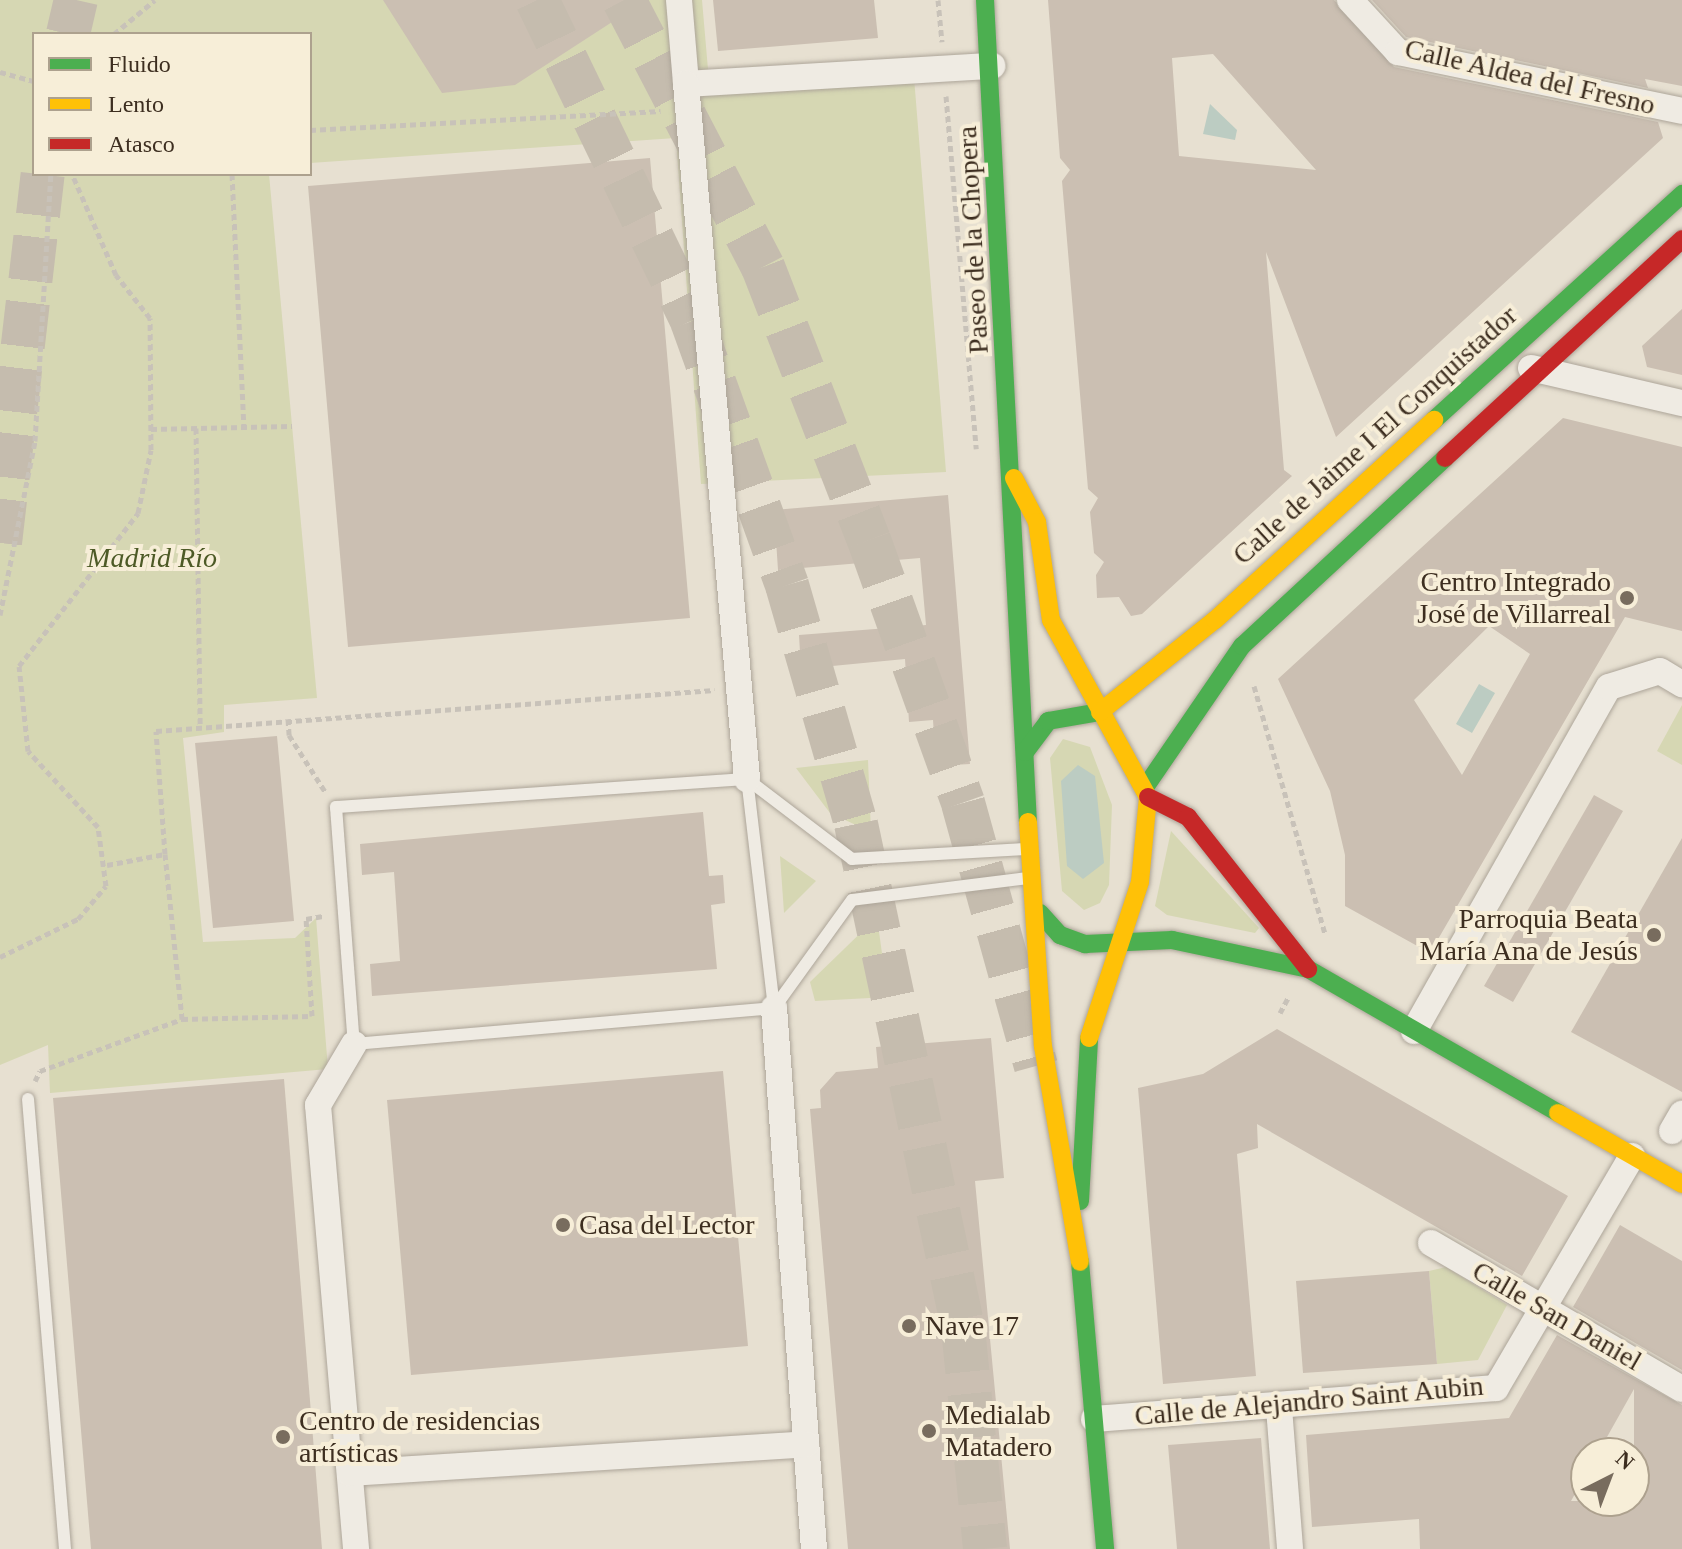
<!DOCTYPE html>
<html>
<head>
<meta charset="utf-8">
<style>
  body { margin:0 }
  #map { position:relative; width:1682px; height:1549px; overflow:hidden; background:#e7e0d1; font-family:Georgia,serif }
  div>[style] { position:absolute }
  .green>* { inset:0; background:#d6d7b3 }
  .water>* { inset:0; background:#bcccc2 }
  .building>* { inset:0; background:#cbbfb2 }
  .highway-tunnel>* { height:44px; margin-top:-22px; transform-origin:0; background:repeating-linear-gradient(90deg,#c5bcae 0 44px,transparent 0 66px) }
  .path>* { height:5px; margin-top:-2.5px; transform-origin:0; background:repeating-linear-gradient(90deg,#c8c2b9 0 6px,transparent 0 10px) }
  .roads { filter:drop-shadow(0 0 2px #ada599) drop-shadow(0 0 2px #ada599) }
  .lane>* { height:12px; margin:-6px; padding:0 6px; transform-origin:6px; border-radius:6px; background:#efebe3 }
  .street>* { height:26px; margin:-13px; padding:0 13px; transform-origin:13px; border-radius:13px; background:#efebe3 }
  .fast>* { height:18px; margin:-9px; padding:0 9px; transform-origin:9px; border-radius:9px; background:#4caf50 }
  .slow>* { height:18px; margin:-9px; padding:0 9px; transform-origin:9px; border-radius:9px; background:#ffc107 }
  .jam>* { height:18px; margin:-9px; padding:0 9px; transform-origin:9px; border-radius:9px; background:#c62828 }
  .dots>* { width:22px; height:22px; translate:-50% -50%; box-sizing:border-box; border:4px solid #f7eed8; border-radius:50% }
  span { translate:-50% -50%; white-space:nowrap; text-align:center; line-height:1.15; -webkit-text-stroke:8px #f7eed8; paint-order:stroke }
  .street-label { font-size:28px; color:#3d2e20 }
  .park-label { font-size:28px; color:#4d5a26; font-style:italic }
  .poi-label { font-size:28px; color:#3d2e20 }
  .right { translate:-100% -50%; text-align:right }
  .left { translate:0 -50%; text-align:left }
  .legend { position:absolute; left:32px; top:32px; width:280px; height:144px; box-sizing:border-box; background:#f7eed8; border:2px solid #ada18e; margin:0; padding:10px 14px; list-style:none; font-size:24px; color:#3d2e20 }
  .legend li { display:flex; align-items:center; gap:16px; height:40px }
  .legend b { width:40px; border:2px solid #ada18e }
  .north { position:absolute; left:1570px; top:1437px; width:80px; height:80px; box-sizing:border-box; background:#f7eed8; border:2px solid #ada18e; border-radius:50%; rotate:42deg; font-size:22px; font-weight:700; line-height:32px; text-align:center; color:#3d2e20 }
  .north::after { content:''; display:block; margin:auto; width:28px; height:36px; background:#786c5e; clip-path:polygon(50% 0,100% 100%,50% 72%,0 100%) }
</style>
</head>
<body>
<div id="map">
  <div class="green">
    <div style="clip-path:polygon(0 0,702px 0,709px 81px,913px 65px,946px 472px,701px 484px,676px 138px,310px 163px,310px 34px,34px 34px,34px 174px,269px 174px,317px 698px,224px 705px,224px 732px,183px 738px,203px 942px,295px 938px,316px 918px,328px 1069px,50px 1093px,48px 1045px,0 1065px)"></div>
    <div style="clip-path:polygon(1682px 705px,1682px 765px,1657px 751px)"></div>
    <div style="clip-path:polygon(1063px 739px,1090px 747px,1112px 805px,1109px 885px,1100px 903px,1084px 910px,1062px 891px,1050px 758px)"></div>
    <div style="clip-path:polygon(868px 760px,871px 832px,830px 813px,796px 768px)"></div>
    <div style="clip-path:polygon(1171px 831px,1259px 928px,1255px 933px,1167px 915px,1155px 906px)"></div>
    <div style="clip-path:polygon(780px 856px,816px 881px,784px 913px)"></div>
    <div style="clip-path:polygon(877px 917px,888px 997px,815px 1001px,810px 982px)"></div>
    <div style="clip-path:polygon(1446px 1267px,1507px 1305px,1478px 1360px,1437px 1364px,1429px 1271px)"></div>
  </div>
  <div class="water">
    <div style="clip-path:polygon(1210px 104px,1237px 130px,1235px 140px,1203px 134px)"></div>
    <div style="clip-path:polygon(1479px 684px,1495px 693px,1472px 733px,1456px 724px)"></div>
    <div style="clip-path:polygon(1078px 765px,1095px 776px,1104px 863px,1083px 879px,1067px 866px,1061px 781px)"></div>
  </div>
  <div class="building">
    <div style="clip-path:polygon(383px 0,646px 0,515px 85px,442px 93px)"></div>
    <div style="clip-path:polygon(713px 0,874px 0,878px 38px,718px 51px)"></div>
    <div style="clip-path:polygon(evenodd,1048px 0,1334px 0,1394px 67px,1658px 122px,1663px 138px,1336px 437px,1266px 252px,1284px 470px,1292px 476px,1142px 614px,1131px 616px,1119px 597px,1097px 598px,1096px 575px,1104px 562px,1094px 553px,1090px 512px,1098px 498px,1088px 489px,1062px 181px,1070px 170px,1060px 158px,1048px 0,1213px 54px,1316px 170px,1179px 156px,1172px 58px,1213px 54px)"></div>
    <div style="clip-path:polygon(1372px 0,1682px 0,1682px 86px,1645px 79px,1648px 88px,1406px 37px)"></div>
    <div style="clip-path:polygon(650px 158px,690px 618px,348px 647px,308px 186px)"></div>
    <div style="clip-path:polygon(1682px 309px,1682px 375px,1647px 367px,1642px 346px)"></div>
    <div style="clip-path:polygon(evenodd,1563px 418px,1682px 447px,1682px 631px,1625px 617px,1430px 953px,1345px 906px,1345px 855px,1330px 791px,1278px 679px,1563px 418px,1489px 626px,1530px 654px,1462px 775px,1414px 700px,1489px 626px)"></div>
    <div style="clip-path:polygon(948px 495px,970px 764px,936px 766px,933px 720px,909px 722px,905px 659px,801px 669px,799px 635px,926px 625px,920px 558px,778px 570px,774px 510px)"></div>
    <div style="clip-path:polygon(277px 736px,294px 921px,213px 928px,195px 743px)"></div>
    <div style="clip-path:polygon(1594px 795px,1623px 811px,1513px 1002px,1484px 986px)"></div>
    <div style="clip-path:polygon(703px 812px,709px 876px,723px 875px,725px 903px,711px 905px,717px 969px,372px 996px,370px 964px,400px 961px,394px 872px,362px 875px,360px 844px)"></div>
    <div style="clip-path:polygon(1682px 838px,1682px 1092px,1571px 1032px)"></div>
    <div style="clip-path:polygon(1277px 1029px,1568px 1196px,1522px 1276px,1257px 1124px,1258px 1148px,1237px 1154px,1256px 1376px,1163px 1384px,1138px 1088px,1203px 1074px)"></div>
    <div style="clip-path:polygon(991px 1038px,1004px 1178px,975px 1181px,1010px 1549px,848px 1549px,810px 1109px,821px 1108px,820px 1090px,836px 1072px,878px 1068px,876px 1047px)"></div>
    <div style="clip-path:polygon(723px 1071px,748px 1346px,411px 1375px,387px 1100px)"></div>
    <div style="clip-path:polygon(284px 1079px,322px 1549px,91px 1549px,53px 1098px)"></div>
    <div style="clip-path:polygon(1620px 1225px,1682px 1261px,1682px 1370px,1573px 1307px)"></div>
    <div style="clip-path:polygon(1429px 1271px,1437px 1364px,1303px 1373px,1296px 1281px)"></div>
    <div style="clip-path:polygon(evenodd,1557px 1335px,1682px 1405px,1682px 1549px,1420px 1549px,1419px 1519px,1312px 1527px,1306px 1435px,1509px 1418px,1557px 1335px,1634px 1389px,1634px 1501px,1571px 1501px,1586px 1474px,1586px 1453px,1598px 1453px,1634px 1389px)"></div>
    <div style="clip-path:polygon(1261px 1438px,1270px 1549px,1177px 1549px,1168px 1445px)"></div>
  </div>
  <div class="highway-tunnel">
    <div style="left:537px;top:0;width:356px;rotate:64.2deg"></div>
    <div style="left:692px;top:321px;width:281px;rotate:70.2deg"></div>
    <div style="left:787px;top:585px;width:249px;rotate:73.9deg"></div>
    <div style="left:856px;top:824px;width:515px;rotate:78.01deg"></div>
    <div style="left:963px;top:1328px;width:222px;rotate:84.3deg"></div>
    <div style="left:624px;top:0;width:301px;rotate:62.5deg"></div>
    <div style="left:763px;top:267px;width:293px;rotate:68.8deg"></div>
    <div style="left:869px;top:540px;width:279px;rotate:70.3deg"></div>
    <div style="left:963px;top:803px;width:273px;rotate:74.5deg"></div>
    <div style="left:68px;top:34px;width:35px;rotate:-77deg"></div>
    <div style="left:0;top:543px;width:371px;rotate:-83.4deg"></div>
  </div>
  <div class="path">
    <div style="left:938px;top:0;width:42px;rotate:84.6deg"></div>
    <div style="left:114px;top:34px;width:53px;rotate:-39.7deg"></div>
    <div style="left:0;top:72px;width:35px;rotate:15deg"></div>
    <div style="left:946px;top:96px;width:354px;rotate:85.1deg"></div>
    <div style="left:310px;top:130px;width:351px;rotate:-3.1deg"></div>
    <div style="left:232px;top:174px;width:253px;rotate:87.3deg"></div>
    <div style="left:196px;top:428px;width:299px;rotate:89.2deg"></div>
    <div style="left:151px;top:429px;width:141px;rotate:-1.2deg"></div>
    <div style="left:0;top:615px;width:177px;rotate:-78.6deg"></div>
    <div style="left:35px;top:441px;width:267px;rotate:-86.6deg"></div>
    <div style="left:1254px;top:686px;width:258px;rotate:74deg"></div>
    <div style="left:288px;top:719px;width:16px;rotate:86deg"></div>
    <div style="left:289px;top:735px;width:69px;rotate:57.5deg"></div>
    <div style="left:165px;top:854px;width:166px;rotate:84.1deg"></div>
    <div style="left:182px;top:1019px;width:130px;rotate:-1.3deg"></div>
    <div style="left:312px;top:1016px;width:97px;rotate:-93.5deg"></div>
    <div style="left:306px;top:919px;width:17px;rotate:-10deg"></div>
    <div style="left:107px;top:865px;width:59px;rotate:-10.7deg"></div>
    <div style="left:165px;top:854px;width:123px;rotate:-94.2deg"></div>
    <div style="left:156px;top:731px;width:560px;rotate:-4.2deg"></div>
    <div style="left:0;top:957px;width:87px;rotate:-26deg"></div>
    <div style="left:78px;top:919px;width:43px;rotate:-49.7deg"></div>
    <div style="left:106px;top:886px;width:60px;rotate:-97.7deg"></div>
    <div style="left:98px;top:827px;width:103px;rotate:-132.6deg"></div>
    <div style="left:28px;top:751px;width:85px;rotate:-96deg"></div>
    <div style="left:19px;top:666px;width:194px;rotate:-52.1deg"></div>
    <div style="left:138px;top:513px;width:64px;rotate:-78.3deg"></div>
    <div style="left:151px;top:450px;width:132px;rotate:-90.4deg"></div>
    <div style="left:150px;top:318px;width:55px;rotate:-128.3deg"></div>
    <div style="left:116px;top:275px;width:110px;rotate:-113.5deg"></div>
    <div style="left:1280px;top:1013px;width:17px;rotate:-62deg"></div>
    <div style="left:35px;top:1081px;width:11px;rotate:-63deg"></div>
    <div style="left:40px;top:1071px;width:151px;rotate:-20.1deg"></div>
  </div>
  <div class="roads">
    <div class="lane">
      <div style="left:747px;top:779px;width:412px;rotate:176.1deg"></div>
      <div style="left:336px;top:807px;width:238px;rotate:85.7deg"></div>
      <div style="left:354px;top:1044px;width:422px;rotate:-4.9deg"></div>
      <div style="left:1028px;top:878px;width:177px;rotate:172.9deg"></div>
      <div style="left:852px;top:900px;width:133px;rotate:125.8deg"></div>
      <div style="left:774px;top:1008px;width:231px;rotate:-96.7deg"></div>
      <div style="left:747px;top:779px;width:132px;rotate:37.3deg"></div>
      <div style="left:852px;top:859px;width:176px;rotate:-3.3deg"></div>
      <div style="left:28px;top:1099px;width:452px;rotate:85.3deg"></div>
    </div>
    <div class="street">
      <div style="left:679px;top:0;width:84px;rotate:85.2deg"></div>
      <div style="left:686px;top:84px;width:307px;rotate:-3.4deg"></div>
      <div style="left:1350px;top:0;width:71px;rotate:47.3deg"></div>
      <div style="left:1398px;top:52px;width:290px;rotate:11.7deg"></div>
      <div style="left:686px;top:84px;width:698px;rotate:84.98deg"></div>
      <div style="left:1531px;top:368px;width:155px;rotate:13.1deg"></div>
      <div style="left:774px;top:1008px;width:542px;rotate:85.77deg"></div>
      <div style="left:1414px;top:1031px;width:395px;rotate:-60.5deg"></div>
      <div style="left:1609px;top:687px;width:53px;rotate:-17.4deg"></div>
      <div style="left:1660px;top:671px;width:26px;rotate:31deg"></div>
      <div style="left:354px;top:1044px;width:71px;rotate:120.5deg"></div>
      <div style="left:318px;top:1105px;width:446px;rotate:85.1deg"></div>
      <div style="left:1672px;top:1131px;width:20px;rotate:-60deg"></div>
      <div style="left:1431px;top:1243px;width:290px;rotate:30.2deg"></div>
      <div style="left:1279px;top:1408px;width:141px;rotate:85.5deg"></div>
      <div style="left:1094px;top:1419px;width:403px;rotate:-4.4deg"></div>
      <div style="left:1496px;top:1388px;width:269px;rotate:-59.6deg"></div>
      <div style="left:350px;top:1473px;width:457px;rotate:-3.6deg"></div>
    </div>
    <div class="fast">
      <div style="left:985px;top:0;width:823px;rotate:87.01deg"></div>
      <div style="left:1434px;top:420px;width:336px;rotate:-42.3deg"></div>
      <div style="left:1025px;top:752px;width:39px;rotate:-53deg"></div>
      <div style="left:1048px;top:721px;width:53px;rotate:-9.8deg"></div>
      <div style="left:1146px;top:786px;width:170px;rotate:-55.6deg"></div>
      <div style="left:1242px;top:646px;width:277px;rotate:-42.8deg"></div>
      <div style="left:1040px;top:913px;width:30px;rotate:48deg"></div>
      <div style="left:1060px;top:935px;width:27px;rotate:20deg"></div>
      <div style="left:1085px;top:944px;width:87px;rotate:-2.6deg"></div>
      <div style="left:1172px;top:940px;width:139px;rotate:12deg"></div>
      <div style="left:1308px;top:969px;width:289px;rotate:29.9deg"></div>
      <div style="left:1080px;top:1201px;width:163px;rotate:-86.8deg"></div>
      <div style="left:1080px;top:1262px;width:288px;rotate:85deg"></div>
    </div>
    <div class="slow">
      <div style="left:1014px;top:478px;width:50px;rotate:62.4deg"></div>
      <div style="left:1037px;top:522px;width:99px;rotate:81.9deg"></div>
      <div style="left:1051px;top:620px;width:202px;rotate:61.3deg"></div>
      <div style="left:1148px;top:797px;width:85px;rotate:95.4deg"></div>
      <div style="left:1140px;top:882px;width:164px;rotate:108.1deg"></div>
      <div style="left:1100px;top:712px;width:147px;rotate:-38.7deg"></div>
      <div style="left:1215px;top:620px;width:297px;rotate:-42.4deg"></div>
      <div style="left:1028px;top:822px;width:225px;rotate:86.2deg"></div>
      <div style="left:1043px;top:1046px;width:219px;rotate:80.3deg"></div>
      <div style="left:1558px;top:1113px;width:143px;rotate:29.8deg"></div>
    </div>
    <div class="jam">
      <div style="left:1445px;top:458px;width:323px;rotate:-42.7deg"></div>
      <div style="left:1148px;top:797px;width:45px;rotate:26.6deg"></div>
      <div style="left:1188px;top:817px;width:194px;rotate:51.7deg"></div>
    </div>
  </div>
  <div class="dots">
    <div style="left:1627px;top:598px;background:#786c5e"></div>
    <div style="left:1654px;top:935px;background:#786c5e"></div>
    <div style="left:563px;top:1225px;background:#786c5e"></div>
    <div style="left:909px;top:1326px;background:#786c5e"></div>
    <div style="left:929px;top:1431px;background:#786c5e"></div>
    <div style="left:283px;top:1437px;background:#786c5e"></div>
  </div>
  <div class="street-label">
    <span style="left:1530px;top:77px;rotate:13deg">Calle Aldea del Fresno</span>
    <span style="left:973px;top:240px;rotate:-93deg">Paseo de la Chopera</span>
    <span style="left:1375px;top:435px;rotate:-42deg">Calle de Jaime I El Conquistador</span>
    <span style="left:1557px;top:1316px;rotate:30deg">Calle San Daniel</span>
    <span style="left:1309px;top:1401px;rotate:-5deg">Calle de Alejandro Saint Aubin</span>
  </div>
  <div class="park-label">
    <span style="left:152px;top:558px">Madrid Río</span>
  </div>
  <div class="poi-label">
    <span class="right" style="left:1611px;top:598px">Centro Integrado<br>José de Villarreal</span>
    <span class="right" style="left:1638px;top:935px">Parroquia Beata<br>María Ana de Jesús</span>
    <span class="left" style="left:579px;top:1225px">Casa del Lector</span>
    <span class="left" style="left:925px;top:1326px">Nave 17</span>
    <span class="left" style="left:945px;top:1431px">Medialab<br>Matadero</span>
    <span class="left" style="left:299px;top:1437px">Centro de residencias<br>artísticas</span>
  </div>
  <ul class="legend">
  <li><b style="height:10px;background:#4caf50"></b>Fluido</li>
  <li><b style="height:10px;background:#ffc107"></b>Lento</li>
  <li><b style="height:10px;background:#c62828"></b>Atasco</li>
  </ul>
  <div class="north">N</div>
</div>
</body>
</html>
